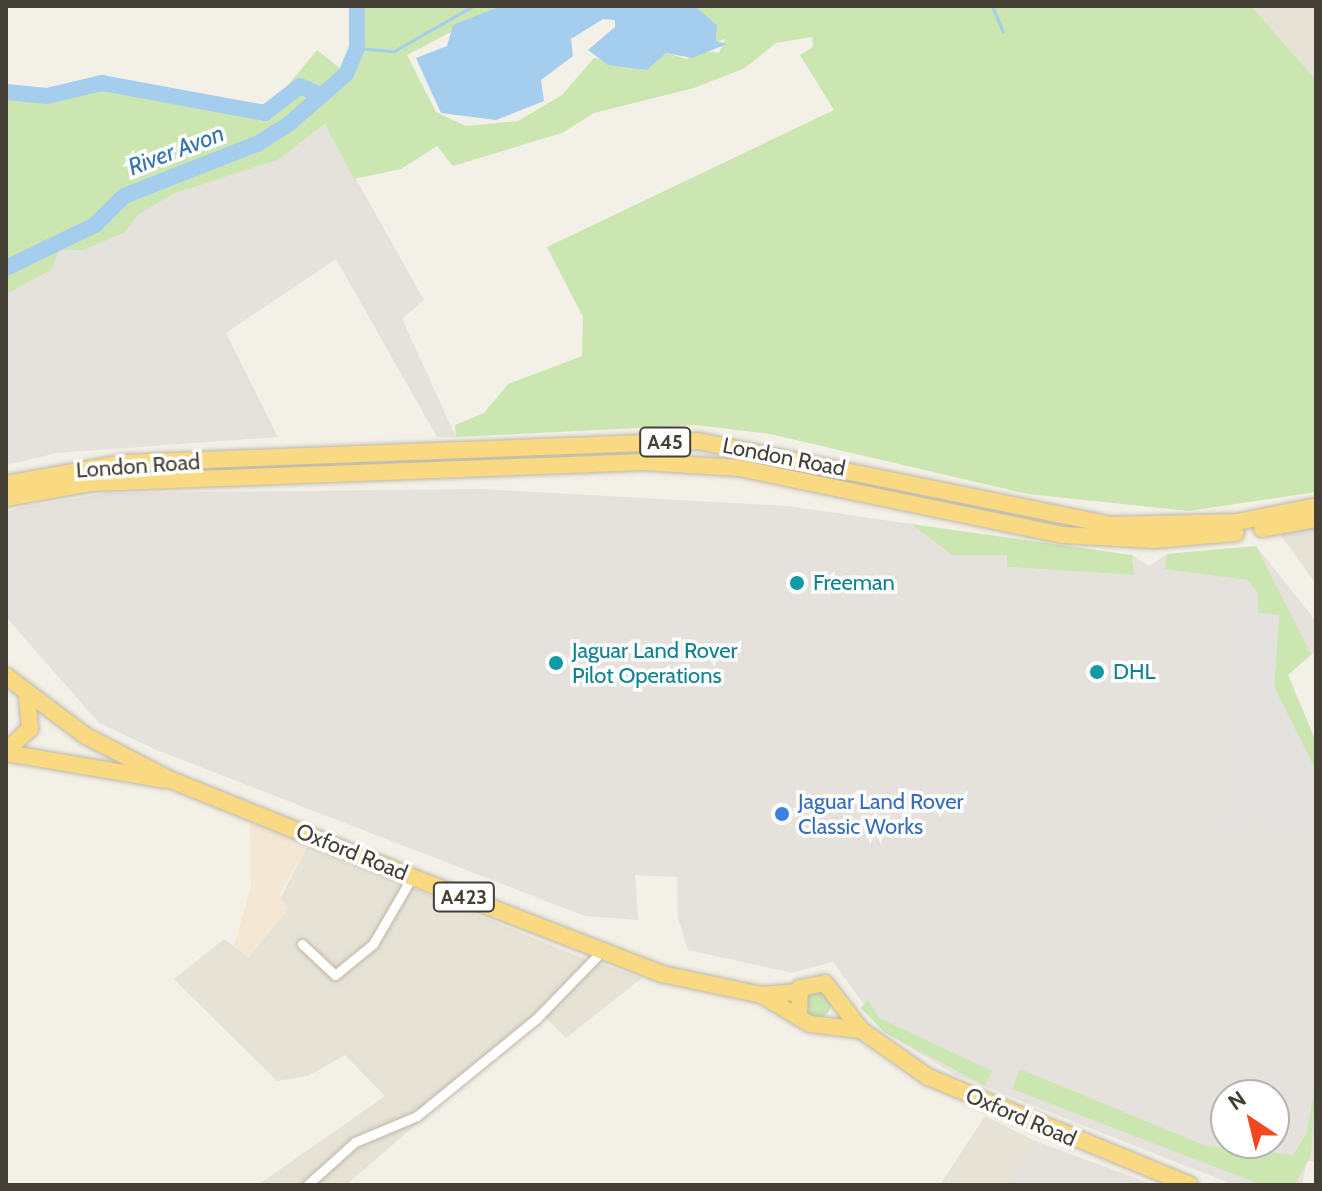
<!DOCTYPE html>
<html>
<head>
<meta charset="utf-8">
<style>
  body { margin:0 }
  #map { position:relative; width:1322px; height:1191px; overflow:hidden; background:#f3f0e7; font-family:Cabin,sans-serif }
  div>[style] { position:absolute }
  .residential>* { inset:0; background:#e6e2d5 }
  .commercial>* { inset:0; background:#f4e7d3 }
  .industrial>* { inset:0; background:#e5e1dc }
  .green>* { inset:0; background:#cbe6b1 }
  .round { border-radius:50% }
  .parking>* { inset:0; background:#e4e2df }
  .water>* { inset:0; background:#a5cded }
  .stream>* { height:3px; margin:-1.5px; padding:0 1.5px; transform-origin:1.5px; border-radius:1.5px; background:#a5cded }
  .river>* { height:16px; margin:-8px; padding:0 8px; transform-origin:8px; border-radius:8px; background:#a5cded }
  .roads { filter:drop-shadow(0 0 2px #beb8aa) drop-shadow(0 0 2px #beb8aa) }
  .minor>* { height:9px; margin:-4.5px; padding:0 4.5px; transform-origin:4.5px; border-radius:4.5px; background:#fff }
  .trunk>* { height:16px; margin:-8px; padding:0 8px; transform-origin:8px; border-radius:8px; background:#f9da82 }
  .dots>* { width:22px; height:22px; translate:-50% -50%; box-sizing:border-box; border:4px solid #fff; border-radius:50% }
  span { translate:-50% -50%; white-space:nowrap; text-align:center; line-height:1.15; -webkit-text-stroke:7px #fff; paint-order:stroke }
  .shield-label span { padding:2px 6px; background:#fff; border:2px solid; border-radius:6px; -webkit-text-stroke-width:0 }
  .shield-label { font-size:20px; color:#454036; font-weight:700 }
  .street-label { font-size:22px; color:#454036 }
  .culture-label { font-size:22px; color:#0d838f }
  .left { translate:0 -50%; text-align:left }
  .shop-label { font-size:22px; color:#366cbe }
  .water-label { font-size:24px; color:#3374ad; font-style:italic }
  .frame { position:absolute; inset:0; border:8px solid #454036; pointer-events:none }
  .north { position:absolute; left:1210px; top:1079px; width:80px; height:80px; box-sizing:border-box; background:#fff; border:2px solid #b5b3af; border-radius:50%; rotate:325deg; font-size:22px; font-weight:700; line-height:32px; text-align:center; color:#454036 }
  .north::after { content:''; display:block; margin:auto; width:28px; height:36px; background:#f1481f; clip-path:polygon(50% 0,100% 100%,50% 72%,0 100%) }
</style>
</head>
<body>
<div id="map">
  <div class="residential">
    <div style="clip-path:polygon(1251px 6px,1316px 6px,1316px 80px,1278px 39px)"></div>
    <div style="clip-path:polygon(1316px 527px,1316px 584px,1280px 534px)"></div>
    <div style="clip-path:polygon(308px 845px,577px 956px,642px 978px,566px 1038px,543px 1015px,346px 1185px,258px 1185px,385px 1096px,345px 1055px,308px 1076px,277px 1081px,174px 979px,224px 939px,249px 958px)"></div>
    <div style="clip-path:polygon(985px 1116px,1033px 1140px,1010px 1185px,940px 1185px)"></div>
  </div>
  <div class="commercial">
    <div style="clip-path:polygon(250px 823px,308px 845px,279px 896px,289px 909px,248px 958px,234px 946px,251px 887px)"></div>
  </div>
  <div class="industrial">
    <div style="clip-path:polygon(325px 124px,424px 300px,402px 319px,456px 437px,437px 437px,336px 259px,226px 333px,278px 437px,57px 453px,6px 465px,6px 295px,52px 269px,59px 250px,83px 250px,124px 233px,139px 214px,173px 194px,278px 160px)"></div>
    <div style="clip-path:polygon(evenodd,480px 489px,788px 506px,911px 524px,952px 555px,1007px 555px,1007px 567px,1134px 575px,1132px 555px,1149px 566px,1167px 554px,1256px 546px,1316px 621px,1316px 651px,1288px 675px,1316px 742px,1316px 1162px,1307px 1160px,1302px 1185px,1234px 1185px,956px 1075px,884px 1032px,833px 962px,792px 973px,688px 950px,678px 918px,677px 877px,635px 875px,638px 920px,585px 916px,159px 751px,99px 723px,6px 617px,6px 512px,18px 508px,108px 493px,480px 489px,1226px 1095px,1274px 1095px,1274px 1143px,1226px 1143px,1226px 1095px)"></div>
    <div style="clip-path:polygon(1033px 1140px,1154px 1185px,1010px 1185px)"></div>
  </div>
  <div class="green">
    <div style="clip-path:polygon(357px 6px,501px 6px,407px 55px,436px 112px,466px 126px,518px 121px,562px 95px,594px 58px,644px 70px,666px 53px,687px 59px,700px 50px,719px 53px,725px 39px,716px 42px,717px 25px,695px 6px,1251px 6px,1316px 80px,1316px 492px,1189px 511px,1028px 494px,770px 434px,696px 425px,456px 437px,455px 425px,484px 413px,508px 384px,582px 356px,583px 317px,547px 247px,834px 110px,800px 55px,813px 47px,812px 37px,776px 43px,745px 68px,694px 88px,594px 113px,562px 133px,453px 166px,437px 146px,401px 169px,354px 179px,325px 124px,278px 160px,173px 194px,139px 214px,124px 233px,83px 250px,59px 250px,52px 269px,6px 295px,6px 92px,47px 96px,102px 83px,265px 113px,317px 50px,346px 73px,357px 48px)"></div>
    <div style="clip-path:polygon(911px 524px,1132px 555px,1134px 575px,1007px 567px,1007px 555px,952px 555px)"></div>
    <div style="clip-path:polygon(1256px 546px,1311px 654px,1288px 675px,1316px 742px,1316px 771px,1274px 687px,1279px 615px,1258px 613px,1258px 593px,1248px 580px,1165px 569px,1167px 554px)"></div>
    <div class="round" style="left:803px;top:990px;width:28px;height:28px"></div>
    <div style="clip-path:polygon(867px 1000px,879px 1018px,992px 1071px,985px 1086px,884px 1032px,861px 1008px)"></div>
    <div style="clip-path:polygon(1020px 1069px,1206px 1146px,1293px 1155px,1307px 1133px,1316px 1078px,1311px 1155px,1295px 1185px,1262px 1185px,1012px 1089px)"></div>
  </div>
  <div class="parking">
    <div style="clip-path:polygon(1244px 613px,1279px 615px,1274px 687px,1316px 771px,1316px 831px,1276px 828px,1270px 804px,1253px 803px,1245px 824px,1227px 823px)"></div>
  </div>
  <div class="water">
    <div style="clip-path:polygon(501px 6px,695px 6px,717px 25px,716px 41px,727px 44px,692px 58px,666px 53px,647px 70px,608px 65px,588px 50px,615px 27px,615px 20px,603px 19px,571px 39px,573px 56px,541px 80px,544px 101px,496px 120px,441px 113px,416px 58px,447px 46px,453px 25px)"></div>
  </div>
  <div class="stream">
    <div style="left:992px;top:6px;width:28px;rotate:67deg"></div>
    <div style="left:357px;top:48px;width:37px;rotate:5deg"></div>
    <div style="left:394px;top:51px;width:91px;rotate:-29.7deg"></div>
  </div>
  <div class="river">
    <div style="left:6px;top:92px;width:41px;rotate:5.6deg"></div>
    <div style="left:47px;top:96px;width:57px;rotate:-13.3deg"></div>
    <div style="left:102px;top:83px;width:166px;rotate:10.4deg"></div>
    <div style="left:265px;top:113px;width:44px;rotate:-37.6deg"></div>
    <div style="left:300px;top:86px;width:22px;rotate:24deg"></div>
    <div style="left:6px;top:268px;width:99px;rotate:-25.8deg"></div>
    <div style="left:95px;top:225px;width:41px;rotate:-45deg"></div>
    <div style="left:124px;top:196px;width:143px;rotate:-21.4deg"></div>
    <div style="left:257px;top:144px;width:39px;rotate:-32deg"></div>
    <div style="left:290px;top:123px;width:74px;rotate:-41.2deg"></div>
    <div style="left:346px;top:74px;width:28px;rotate:-67deg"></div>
    <div style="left:357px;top:48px;width:42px;rotate:-90deg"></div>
  </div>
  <div class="roads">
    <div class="minor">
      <div style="left:302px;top:944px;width:45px;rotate:43.2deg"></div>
      <div style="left:335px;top:975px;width:49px;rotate:-39.2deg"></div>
      <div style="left:373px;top:944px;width:78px;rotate:-59.8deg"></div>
      <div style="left:307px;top:1185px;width:64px;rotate:-41.9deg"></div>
      <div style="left:355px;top:1142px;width:67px;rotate:-22.8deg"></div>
      <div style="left:417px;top:1116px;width:154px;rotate:-39.2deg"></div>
      <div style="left:536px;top:1019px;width:96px;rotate:-45.8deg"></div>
    </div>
    <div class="trunk">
      <div style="left:6px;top:484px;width:120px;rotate:-10.1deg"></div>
      <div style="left:124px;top:463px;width:574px;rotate:-2.19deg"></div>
      <div style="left:698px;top:441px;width:422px;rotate:11.5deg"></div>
      <div style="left:1112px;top:525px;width:125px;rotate:-1.4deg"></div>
      <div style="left:1237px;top:522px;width:81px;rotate:-11.4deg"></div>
      <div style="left:6px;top:498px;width:86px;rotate:-10deg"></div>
      <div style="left:91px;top:483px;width:554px;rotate:-2.17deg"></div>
      <div style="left:645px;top:462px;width:94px;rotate:3.7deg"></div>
      <div style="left:739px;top:468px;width:331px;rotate:11.7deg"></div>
      <div style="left:1063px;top:535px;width:91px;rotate:3.1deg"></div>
      <div style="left:1154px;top:540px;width:82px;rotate:-4.9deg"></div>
      <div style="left:1262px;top:529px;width:55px;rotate:-10.5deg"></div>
      <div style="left:6px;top:676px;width:100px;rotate:36.9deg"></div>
      <div style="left:86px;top:736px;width:96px;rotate:27.4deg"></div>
      <div style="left:171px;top:780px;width:260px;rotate:21.9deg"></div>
      <div style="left:412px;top:877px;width:268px;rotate:21.2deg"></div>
      <div style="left:662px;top:974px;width:102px;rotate:11.9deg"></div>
      <div style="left:762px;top:995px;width:35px;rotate:-5deg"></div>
      <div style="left:6px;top:751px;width:33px;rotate:-43deg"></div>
      <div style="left:30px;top:729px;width:38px;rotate:-95deg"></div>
      <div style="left:6px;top:753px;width:161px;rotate:9.6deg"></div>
      <div style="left:763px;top:996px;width:55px;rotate:30.8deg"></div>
      <div style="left:810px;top:1024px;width:51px;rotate:6.7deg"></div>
      <div style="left:799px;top:1016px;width:28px;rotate:-88deg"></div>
      <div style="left:800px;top:988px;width:25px;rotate:-11deg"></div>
      <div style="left:825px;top:983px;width:59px;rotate:52.5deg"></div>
      <div style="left:861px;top:1030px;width:82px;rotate:35deg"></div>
      <div style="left:928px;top:1077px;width:283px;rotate:22.4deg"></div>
    </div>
  </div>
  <div class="dots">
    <div style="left:797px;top:583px;background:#0f9aa8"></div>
    <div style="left:556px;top:663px;background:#0f9aa8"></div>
    <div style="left:1097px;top:672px;background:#0f9aa8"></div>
    <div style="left:782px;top:814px;background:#3f7fe0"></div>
  </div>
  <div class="shield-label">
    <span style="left:665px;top:442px">A45</span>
    <span style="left:464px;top:897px">A423</span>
  </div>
  <div class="street-label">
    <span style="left:784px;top:457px;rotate:11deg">London Road</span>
    <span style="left:138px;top:466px;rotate:-4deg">London Road</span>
    <span style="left:352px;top:852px;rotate:22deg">Oxford Road</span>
    <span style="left:1021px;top:1117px;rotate:23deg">Oxford Road</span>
  </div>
  <div class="culture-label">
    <span class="left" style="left:813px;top:583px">Freeman</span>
    <span class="left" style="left:572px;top:663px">Jaguar Land Rover<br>Pilot Operations</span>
    <span class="left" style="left:1113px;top:672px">DHL</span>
  </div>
  <div class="shop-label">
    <span class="left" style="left:798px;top:814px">Jaguar Land Rover<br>Classic Works</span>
  </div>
  <div class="water-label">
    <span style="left:176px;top:150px;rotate:-21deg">River Avon</span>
  </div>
  <div class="frame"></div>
  <div class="north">N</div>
</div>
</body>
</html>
